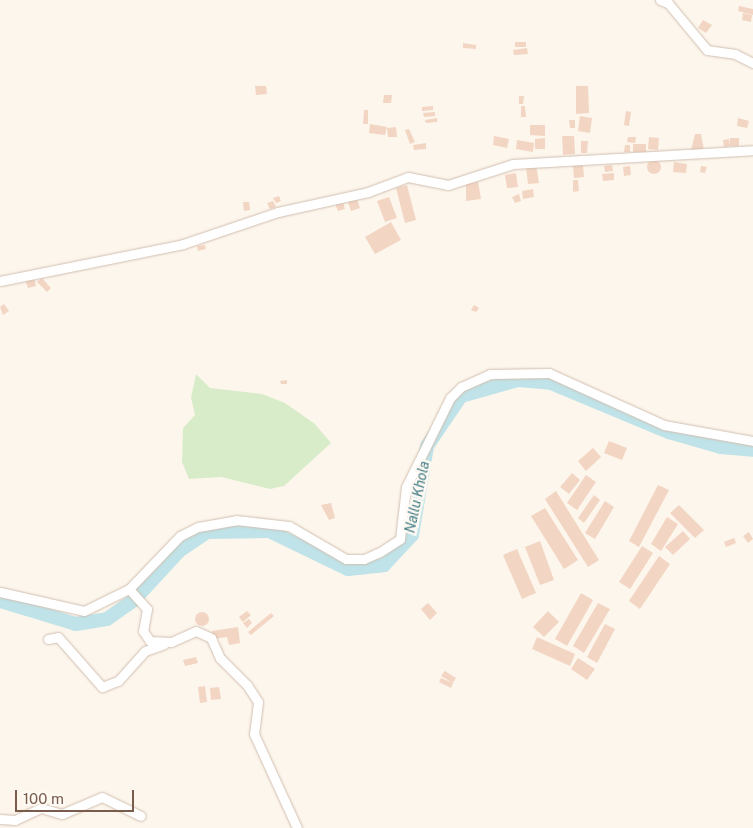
<!DOCTYPE html>
<html>
<head>
<meta charset="utf-8">
<style>
  body { margin:0 }
  #map { position:relative; width:753px; height:828px; overflow:hidden; background:#fdf6ec; font-family:"Public Sans",sans-serif }
  div>[style] { position:absolute }
  .green>* { inset:0; background:#d8ecc9 }
  .river>* { height:14px; margin:-7px; padding:0 7px; transform-origin:7px; border-radius:7px; background:#bfe3e8 }
  .building>* { inset:0; background:#f3d5c3 }
  .round { border-radius:50% }
  .roads { filter:drop-shadow(0 0 1px #d1beb0) drop-shadow(0 0 1px #d1beb0) }
  .minor>* { height:9px; margin:-4.5px; padding:0 4.5px; transform-origin:4.5px; border-radius:4.5px; background:#fff }
  span { translate:-50% -50%; white-space:nowrap; text-align:center; line-height:1.15; -webkit-text-stroke:5px #fffaf3; paint-order:stroke }
  .water-label { font-size:14px; color:#437c86; font-style:italic }
  .scale { position:absolute; left:15px; top:790px; width:119px; height:22px; box-sizing:border-box; border:2px solid #7a5c4d; border-top:0; padding-left:6px; font-size:15px; line-height:18px; white-space:nowrap; color:#7a5c4d; -webkit-text-stroke:4px #fffaf3; paint-order:stroke }
</style>
</head>
<body>
<div id="map">
  <div class="green">
    <div style="clip-path:polygon(196px 374px,210px 388px,262px 394px,285px 403px,315px 424px,331px 443px,284px 486px,270px 489px,221px 477px,189px 479px,182px 462px,183px 428px,195px 415px,191px 398px)"></div>
  </div>
  <div class="river">
    <div style="left:0;top:601px;width:79px;rotate:16.8deg"></div>
    <div style="left:76px;top:624px;width:31px;rotate:-9deg"></div>
    <div style="left:107px;top:619px;width:33px;rotate:-35deg"></div>
    <div style="left:134px;top:600px;width:67px;rotate:-47.4deg"></div>
    <div style="left:179px;top:551px;width:34px;rotate:-34deg"></div>
    <div style="left:207px;top:532px;width:62px;rotate:-0.9deg"></div>
    <div style="left:269px;top:531px;width:88px;rotate:25.7deg"></div>
    <div style="left:348px;top:569px;width:36px;rotate:-6deg"></div>
    <div style="left:384px;top:565px;width:41px;rotate:-47deg"></div>
    <div style="left:412px;top:535px;width:90px;rotate:-80.4deg"></div>
    <div style="left:427px;top:446px;width:60px;rotate:-55.8deg"></div>
    <div style="left:461px;top:396px;width:59px;rotate:-15.7deg"></div>
    <div style="left:518px;top:380px;width:33px;rotate:5deg"></div>
    <div style="left:551px;top:383px;width:128px;rotate:22.6deg"></div>
    <div style="left:669px;top:432px;width:54px;rotate:16.1deg"></div>
    <div style="left:721px;top:447px;width:32px;rotate:5deg"></div>
  </div>
  <div class="building">
    <div style="clip-path:polygon(739px 6px,753px 9px,753px 15px,738px 11px)"></div>
    <div style="clip-path:polygon(743px 13px,752px 15px,751px 22px,742px 20px)"></div>
    <div style="clip-path:polygon(703px 20px,712px 25px,706px 33px,698px 28px)"></div>
    <div style="clip-path:polygon(515px 42px,526px 42px,526px 47px,515px 47px)"></div>
    <div style="clip-path:polygon(463px 43px,476px 45px,476px 49px,463px 48px)"></div>
    <div style="clip-path:polygon(527px 48px,528px 54px,514px 55px,513px 50px)"></div>
    <div style="clip-path:polygon(255px 86px,266px 86px,267px 94px,256px 95px)"></div>
    <div style="clip-path:polygon(576px 86px,588px 86px,589px 113px,576px 114px)"></div>
    <div style="clip-path:polygon(384px 95px,392px 95px,391px 103px,383px 103px)"></div>
    <div style="clip-path:polygon(519px 96px,524px 96px,523px 104px,519px 104px)"></div>
    <div style="clip-path:polygon(433px 106px,433px 110px,422px 111px,422px 107px)"></div>
    <div style="clip-path:polygon(521px 106px,525px 106px,526px 117px,521px 117px)"></div>
    <div style="clip-path:polygon(364px 110px,368px 110px,368px 124px,363px 124px)"></div>
    <div style="clip-path:polygon(626px 111px,631px 112px,629px 126px,624px 125px)"></div>
    <div style="clip-path:polygon(435px 112px,435px 116px,424px 117px,423px 113px)"></div>
    <div style="clip-path:polygon(580px 116px,592px 118px,590px 133px,578px 131px)"></div>
    <div style="clip-path:polygon(437px 118px,437px 122px,426px 123px,425px 120px)"></div>
    <div style="clip-path:polygon(738px 118px,749px 121px,747px 128px,737px 126px)"></div>
    <div style="clip-path:polygon(569px 120px,575px 120px,575px 128px,570px 128px)"></div>
    <div style="clip-path:polygon(370px 124px,387px 127px,385px 135px,369px 133px)"></div>
    <div style="clip-path:polygon(530px 125px,545px 125px,545px 136px,530px 135px)"></div>
    <div style="clip-path:polygon(396px 127px,397px 137px,388px 137px,387px 128px)"></div>
    <div style="clip-path:polygon(409px 129px,415px 142px,410px 144px,405px 130px)"></div>
    <div style="clip-path:polygon(695px 134px,701px 134px,704px 150px,691px 150px)"></div>
    <div style="clip-path:polygon(494px 136px,509px 139px,507px 148px,493px 145px)"></div>
    <div style="clip-path:polygon(562px 136px,574px 136px,575px 154px,563px 155px)"></div>
    <div style="clip-path:polygon(628px 137px,636px 137px,635px 143px,627px 142px)"></div>
    <div style="clip-path:polygon(649px 137px,659px 138px,658px 150px,648px 149px)"></div>
    <div style="clip-path:polygon(545px 138px,545px 149px,535px 149px,535px 139px)"></div>
    <div style="clip-path:polygon(730px 138px,739px 138px,739px 146px,730px 146px)"></div>
    <div style="clip-path:polygon(729px 139px,730px 146px,724px 147px,723px 140px)"></div>
    <div style="clip-path:polygon(517px 140px,534px 143px,533px 152px,516px 149px)"></div>
    <div style="clip-path:polygon(581px 141px,588px 141px,587px 153px,581px 153px)"></div>
    <div style="clip-path:polygon(426px 143px,426px 149px,414px 150px,413px 145px)"></div>
    <div style="clip-path:polygon(633px 144px,646px 144px,646px 152px,633px 152px)"></div>
    <div style="clip-path:polygon(625px 145px,630px 145px,630px 152px,624px 152px)"></div>
    <div class="round" style="left:647px;top:160px;width:14px;height:14px"></div>
    <div style="clip-path:polygon(674px 162px,687px 164px,686px 173px,673px 172px)"></div>
    <div style="clip-path:polygon(536px 165px,539px 183px,528px 184px,526px 167px)"></div>
    <div style="clip-path:polygon(583px 165px,584px 177px,574px 178px,573px 166px)"></div>
    <div style="clip-path:polygon(612px 165px,613px 171px,605px 172px,604px 166px)"></div>
    <div style="clip-path:polygon(630px 166px,631px 175px,624px 176px,623px 167px)"></div>
    <div style="clip-path:polygon(701px 166px,707px 167px,705px 173px,700px 172px)"></div>
    <div style="clip-path:polygon(516px 173px,518px 187px,507px 188px,505px 175px)"></div>
    <div style="clip-path:polygon(614px 173px,614px 180px,603px 181px,602px 174px)"></div>
    <div style="clip-path:polygon(573px 180px,578px 180px,579px 191px,573px 192px)"></div>
    <div style="clip-path:polygon(478px 182px,481px 199px,466px 201px,466px 184px)"></div>
    <div style="clip-path:polygon(407px 185px,416px 220px,405px 223px,396px 188px)"></div>
    <div style="clip-path:polygon(533px 189px,534px 197px,523px 199px,522px 191px)"></div>
    <div style="clip-path:polygon(519px 194px,521px 201px,515px 203px,512px 197px)"></div>
    <div style="clip-path:polygon(279px 196px,281px 201px,276px 203px,273px 198px)"></div>
    <div style="clip-path:polygon(356px 196px,360px 208px,351px 211px,347px 199px)"></div>
    <div style="clip-path:polygon(389px 197px,397px 218px,385px 222px,377px 201px)"></div>
    <div style="clip-path:polygon(342px 199px,345px 209px,338px 211px,334px 201px)"></div>
    <div style="clip-path:polygon(273px 201px,276px 207px,270px 209px,267px 203px)"></div>
    <div style="clip-path:polygon(243px 202px,249px 202px,250px 210px,244px 211px)"></div>
    <div style="clip-path:polygon(391px 222px,401px 240px,375px 254px,365px 237px)"></div>
    <div style="clip-path:polygon(205px 245px,206px 249px,198px 251px,197px 246px)"></div>
    <div style="clip-path:polygon(34px 278px,36px 286px,28px 288px,25px 280px)"></div>
    <div style="clip-path:polygon(42px 278px,51px 288px,47px 292px,37px 282px)"></div>
    <div style="clip-path:polygon(4px 304px,9px 311px,3px 315px,0 307px)"></div>
    <div style="clip-path:polygon(474px 305px,479px 308px,476px 312px,471px 310px)"></div>
    <div style="clip-path:polygon(287px 380px,287px 384px,281px 384px,280px 381px)"></div>
    <div style="clip-path:polygon(609px 441px,627px 448px,622px 460px,604px 453px)"></div>
    <div style="clip-path:polygon(593px 448px,601px 457px,586px 471px,578px 461px)"></div>
    <div style="clip-path:polygon(572px 473px,580px 480px,569px 494px,560px 487px)"></div>
    <div style="clip-path:polygon(586px 475px,596px 482px,577px 510px,567px 503px)"></div>
    <div style="clip-path:polygon(658px 485px,669px 490px,639px 547px,629px 541px)"></div>
    <div style="clip-path:polygon(556px 491px,599px 560px,588px 567px,545px 499px)"></div>
    <div style="clip-path:polygon(594px 495px,600px 500px,584px 523px,578px 518px)"></div>
    <div style="clip-path:polygon(605px 501px,614px 507px,595px 539px,585px 533px)"></div>
    <div style="clip-path:polygon(331px 503px,335px 518px,329px 520px,321px 505px)"></div>
    <div style="clip-path:polygon(679px 505px,704px 530px,695px 538px,670px 513px)"></div>
    <div style="clip-path:polygon(545px 508px,578px 560px,564px 569px,531px 516px)"></div>
    <div style="clip-path:polygon(667px 517px,678px 524px,661px 551px,651px 544px)"></div>
    <div style="clip-path:polygon(683px 531px,690px 539px,673px 555px,665px 547px)"></div>
    <div style="clip-path:polygon(749px 532px,753px 539px,748px 543px,743px 536px)"></div>
    <div style="clip-path:polygon(734px 538px,736px 543px,726px 547px,724px 542px)"></div>
    <div style="clip-path:polygon(540px 541px,554px 580px,540px 585px,525px 547px)"></div>
    <div style="clip-path:polygon(642px 546px,653px 553px,630px 589px,619px 582px)"></div>
    <div style="clip-path:polygon(517px 549px,536px 593px,522px 599px,503px 555px)"></div>
    <div style="clip-path:polygon(659px 556px,670px 564px,640px 609px,629px 601px)"></div>
    <div style="clip-path:polygon(581px 593px,593px 600px,567px 646px,555px 639px)"></div>
    <div style="clip-path:polygon(428px 603px,437px 613px,430px 620px,421px 609px)"></div>
    <div style="clip-path:polygon(598px 603px,610px 609px,584px 653px,573px 646px)"></div>
    <div style="clip-path:polygon(247px 611px,251px 615px,243px 622px,239px 617px)"></div>
    <div style="clip-path:polygon(548px 611px,559px 622px,544px 637px,533px 627px)"></div>
    <div class="round" style="left:195px;top:612px;width:14px;height:14px"></div>
    <div style="clip-path:polygon(271px 613px,274px 616px,251px 635px,248px 632px)"></div>
    <div style="clip-path:polygon(249px 619px,252px 623px,247px 628px,243px 623px)"></div>
    <div style="clip-path:polygon(605px 624px,615px 629px,597px 663px,587px 657px)"></div>
    <div style="clip-path:polygon(238px 627px,240px 643px,229px 645px,227px 637px,213px 639px,212px 631px)"></div>
    <div style="clip-path:polygon(537px 637px,575px 654px,570px 666px,532px 649px)"></div>
    <div style="clip-path:polygon(196px 657px,198px 663px,185px 666px,183px 660px)"></div>
    <div style="clip-path:polygon(578px 658px,595px 669px,587px 680px,571px 669px)"></div>
    <div style="clip-path:polygon(445px 671px,456px 678px,453px 683px,441px 676px)"></div>
    <div style="clip-path:polygon(441px 678px,453px 683px,451px 688px,439px 682px)"></div>
    <div style="clip-path:polygon(205px 686px,207px 702px,200px 703px,198px 687px)"></div>
    <div style="clip-path:polygon(219px 687px,221px 699px,211px 700px,210px 688px)"></div>
  </div>
  <div class="roads">
    <div class="minor">
      <div style="left:660px;top:0;width:9px;rotate:21deg"></div>
      <div style="left:668px;top:3px;width:61px;rotate:50.3deg"></div>
      <div style="left:707px;top:50px;width:28px;rotate:8deg"></div>
      <div style="left:735px;top:54px;width:20px;rotate:27deg"></div>
      <div style="left:0;top:281px;width:187px;rotate:-11.4deg"></div>
      <div style="left:183px;top:244px;width:100px;rotate:-18.6deg"></div>
      <div style="left:278px;top:212px;width:92px;rotate:-12.5deg"></div>
      <div style="left:368px;top:192px;width:43px;rotate:-20.6deg"></div>
      <div style="left:408px;top:177px;width:41px;rotate:11.3deg"></div>
      <div style="left:448px;top:185px;width:68px;rotate:-17.9deg"></div>
      <div style="left:513px;top:164px;width:240px;rotate:-3.3deg"></div>
      <div style="left:129px;top:589px;width:27px;rotate:48deg"></div>
      <div style="left:147px;top:609px;width:22px;rotate:100deg"></div>
      <div style="left:143px;top:631px;width:12px;rotate:55deg"></div>
      <div style="left:150px;top:641px;width:21px;rotate:3deg"></div>
      <div style="left:171px;top:642px;width:27px;rotate:-24deg"></div>
      <div style="left:196px;top:631px;width:17px;rotate:25deg"></div>
      <div style="left:211px;top:638px;width:22px;rotate:66deg"></div>
      <div style="left:220px;top:658px;width:38px;rotate:45deg"></div>
      <div style="left:247px;top:685px;width:20px;rotate:57deg"></div>
      <div style="left:258px;top:702px;width:32px;rotate:97deg"></div>
      <div style="left:254px;top:734px;width:103px;rotate:65.4deg"></div>
      <div style="left:0;top:592px;width:86px;rotate:12.7deg"></div>
      <div style="left:84px;top:611px;width:50px;rotate:-26.1deg"></div>
      <div style="left:129px;top:589px;width:74px;rotate:-46.1deg"></div>
      <div style="left:180px;top:536px;width:20px;rotate:-27deg"></div>
      <div style="left:198px;top:527px;width:39px;rotate:-10deg"></div>
      <div style="left:236px;top:520px;width:53px;rotate:6.5deg"></div>
      <div style="left:289px;top:526px;width:66px;rotate:30.1deg"></div>
      <div style="left:346px;top:559px;width:18px"></div>
      <div style="left:364px;top:559px;width:17px;rotate:-24deg"></div>
      <div style="left:380px;top:552px;width:24px;rotate:-33deg"></div>
      <div style="left:400px;top:539px;width:52px;rotate:-83.4deg"></div>
      <div style="left:406px;top:487px;width:99px;rotate:-63.7deg"></div>
      <div style="left:450px;top:398px;width:16px;rotate:-45deg"></div>
      <div style="left:461px;top:387px;width:32px;rotate:-24deg"></div>
      <div style="left:490px;top:374px;width:59px;rotate:-1deg"></div>
      <div style="left:549px;top:373px;width:126px;rotate:24.3deg"></div>
      <div style="left:664px;top:425px;width:90px;rotate:10.2deg"></div>
      <div style="left:48px;top:639px;width:10px;rotate:-11deg"></div>
      <div style="left:58px;top:637px;width:67px;rotate:48.7deg"></div>
      <div style="left:102px;top:687px;width:17px;rotate:-21deg"></div>
      <div style="left:118px;top:681px;width:40px;rotate:-48deg"></div>
      <div style="left:145px;top:651px;width:20px;rotate:-20deg"></div>
      <div style="left:0;top:819px;width:15px;rotate:4deg"></div>
      <div style="left:15px;top:820px;width:29px;rotate:-25deg"></div>
      <div style="left:41px;top:808px;width:22px;rotate:16deg"></div>
      <div style="left:62px;top:814px;width:43px;rotate:-23deg"></div>
      <div style="left:102px;top:797px;width:43px;rotate:26deg"></div>
    </div>
  </div>
  <div class="water-label">
    <span style="left:417px;top:497px;rotate:-78deg">Nallu Khola</span>
  </div>
  <div class="scale">100 m</div>
</div>
</body>
</html>
